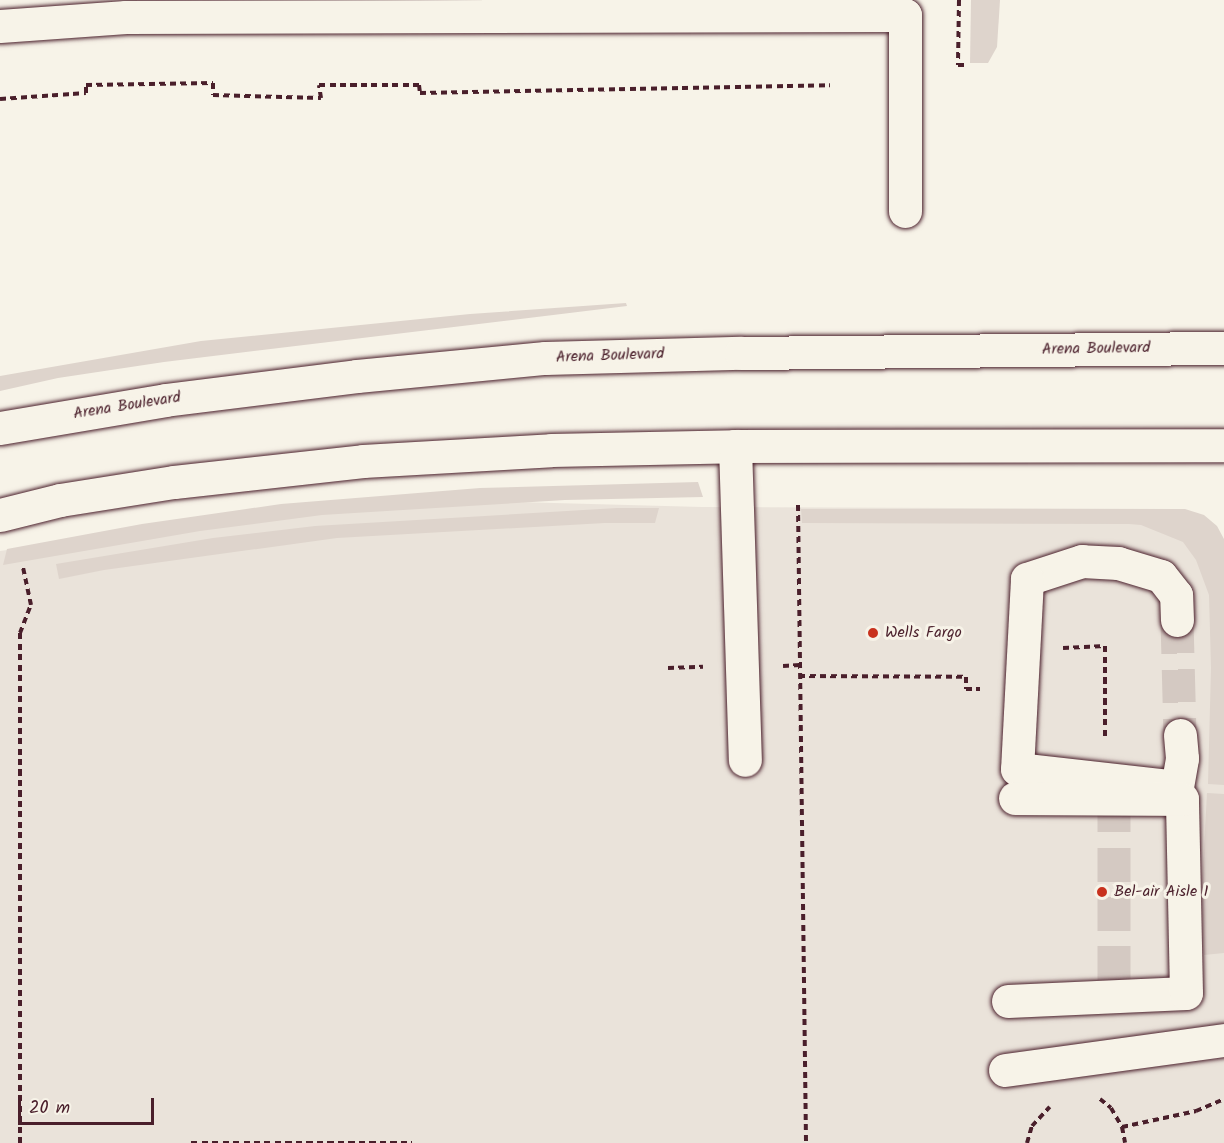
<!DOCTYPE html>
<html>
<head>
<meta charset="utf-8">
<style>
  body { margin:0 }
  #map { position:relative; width:1224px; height:1143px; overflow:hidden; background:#f7f3e8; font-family:Kalam,sans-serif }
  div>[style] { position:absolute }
  .built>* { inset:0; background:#eae3da }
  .green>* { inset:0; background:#ded4cc }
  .minor-tunnel>* { height:33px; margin-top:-16.5px; transform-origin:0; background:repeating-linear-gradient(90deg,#d4c9c2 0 33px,transparent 0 49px) }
  .path>* { height:4px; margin-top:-2px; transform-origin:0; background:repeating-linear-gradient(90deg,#4a1f2b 0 6px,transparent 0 10.5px) }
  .roads { filter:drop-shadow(0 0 2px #4a1f2b) drop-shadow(0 0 2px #4a1f2b) }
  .minor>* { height:33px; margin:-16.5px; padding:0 16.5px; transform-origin:16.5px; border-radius:16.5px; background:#f7f3e8 }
  .major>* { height:33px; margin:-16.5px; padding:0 16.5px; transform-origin:16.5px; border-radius:16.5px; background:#f7f3e8 }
  .dots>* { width:16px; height:16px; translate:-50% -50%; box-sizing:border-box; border:3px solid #f7f3e8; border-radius:50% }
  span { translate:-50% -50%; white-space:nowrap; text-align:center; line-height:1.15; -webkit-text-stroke:6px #f7f3e8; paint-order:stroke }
  .street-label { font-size:16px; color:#4a1f2b }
  .poi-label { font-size:16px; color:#4a1f2b }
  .left { translate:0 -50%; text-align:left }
  .scale { position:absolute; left:18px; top:1098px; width:136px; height:27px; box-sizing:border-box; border:3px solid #4a1f2b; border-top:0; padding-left:8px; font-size:18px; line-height:21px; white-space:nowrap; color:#4a1f2b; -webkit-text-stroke:4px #f7f3e8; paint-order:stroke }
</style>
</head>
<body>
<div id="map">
  <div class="built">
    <div style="clip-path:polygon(375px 498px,702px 507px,1176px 509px,1224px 579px,1224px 1143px,0 1143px,0 551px)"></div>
  </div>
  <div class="green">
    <div style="clip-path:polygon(971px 0,1000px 0,997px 47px,988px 63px,970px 63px)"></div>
    <div style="clip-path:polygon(626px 303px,627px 306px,164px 362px,58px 378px,0 391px,0 376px,201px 341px,470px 314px)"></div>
    <div style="clip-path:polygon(698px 482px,703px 497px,565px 500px,322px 515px,200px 531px,3px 565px,7px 549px,142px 524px,281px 504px,480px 488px)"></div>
    <div style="clip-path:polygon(617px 508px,659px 508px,655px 523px,605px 523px,337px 538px,104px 570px,59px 579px,56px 564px,213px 538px,315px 526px)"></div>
    <div style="clip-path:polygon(801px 509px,1185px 509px,1204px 515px,1217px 526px,1224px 539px,1224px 785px,1208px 784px,1211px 668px,1209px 595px,1196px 560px,1183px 542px,1141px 525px,1129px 524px,802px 523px)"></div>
    <div style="clip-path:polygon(1207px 793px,1224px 794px,1224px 953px,1204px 955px,1202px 886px)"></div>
  </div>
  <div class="minor-tunnel">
    <div style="left:1177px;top:620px;width:115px;rotate:88.5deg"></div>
    <div style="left:1114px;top:799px;width:197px;rotate:90deg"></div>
  </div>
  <div class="path">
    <div style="left:959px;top:0;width:65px;rotate:90.9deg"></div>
    <div style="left:958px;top:65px;width:9px"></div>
    <div style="left:0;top:99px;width:86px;rotate:-4deg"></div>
    <div style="left:86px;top:93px;width:8px;rotate:-90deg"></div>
    <div style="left:86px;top:85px;width:127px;rotate:-0.9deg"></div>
    <div style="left:213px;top:83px;width:12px;rotate:90deg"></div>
    <div style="left:213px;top:95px;width:108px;rotate:1.6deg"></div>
    <div style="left:321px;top:98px;width:13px;rotate:-99deg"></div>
    <div style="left:319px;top:85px;width:100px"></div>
    <div style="left:419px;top:85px;width:8px;rotate:83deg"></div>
    <div style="left:420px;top:93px;width:410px;rotate:-1.1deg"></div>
    <div style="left:798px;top:505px;width:638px;rotate:89.28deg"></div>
    <div style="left:1063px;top:648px;width:42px;rotate:-2.7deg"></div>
    <div style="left:1105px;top:646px;width:91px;rotate:90deg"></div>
    <div style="left:783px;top:666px;width:17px;rotate:-3deg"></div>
    <div style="left:668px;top:668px;width:35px;rotate:-2deg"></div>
    <div style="left:799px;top:676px;width:167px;rotate:0.3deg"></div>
    <div style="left:966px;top:677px;width:12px;rotate:90deg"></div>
    <div style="left:966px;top:689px;width:14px"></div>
    <div style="left:1100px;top:1099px;width:14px;rotate:39deg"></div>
    <div style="left:1111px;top:1108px;width:22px;rotate:60deg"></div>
    <div style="left:1122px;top:1127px;width:76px;rotate:-12.2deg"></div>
    <div style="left:1196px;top:1111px;width:30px;rotate:-23deg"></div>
    <div style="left:1122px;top:1127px;width:16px;rotate:79deg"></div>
    <div style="left:20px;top:1143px;width:510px;rotate:-90deg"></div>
    <div style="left:20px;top:633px;width:30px;rotate:-69deg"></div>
    <div style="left:31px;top:605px;width:40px;rotate:-102deg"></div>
    <div style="left:191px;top:1143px;width:221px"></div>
    <div style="left:1027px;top:1143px;width:18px;rotate:-74deg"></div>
    <div style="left:1032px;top:1126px;width:26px;rotate:-47deg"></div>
  </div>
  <div class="roads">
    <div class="minor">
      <div style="left:0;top:26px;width:126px;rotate:-4.1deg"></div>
      <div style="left:126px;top:17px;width:779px;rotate:-0.15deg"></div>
      <div style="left:905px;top:15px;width:196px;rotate:90deg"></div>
      <div style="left:735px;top:446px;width:314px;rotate:88.2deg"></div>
      <div style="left:1177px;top:620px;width:25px;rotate:-92deg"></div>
      <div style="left:1176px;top:595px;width:24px;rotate:-128deg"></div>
      <div style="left:1161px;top:576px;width:45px;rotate:-163.2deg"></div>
      <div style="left:1118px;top:563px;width:36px;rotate:-177deg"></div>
      <div style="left:1082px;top:561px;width:58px;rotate:161.9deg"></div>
      <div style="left:1027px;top:579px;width:190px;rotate:93deg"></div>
      <div style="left:1017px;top:769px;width:161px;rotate:6.4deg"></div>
      <div style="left:1177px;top:787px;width:29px;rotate:-80deg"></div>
      <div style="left:1182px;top:758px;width:23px;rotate:-95deg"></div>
      <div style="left:1008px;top:1001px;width:178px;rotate:-2.6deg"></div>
      <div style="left:1186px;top:993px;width:194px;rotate:-91.2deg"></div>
      <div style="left:1182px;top:799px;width:167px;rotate:-179.7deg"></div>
      <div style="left:1005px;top:1070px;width:221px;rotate:-7.8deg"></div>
    </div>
    <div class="major">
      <div style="left:0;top:428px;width:167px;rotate:-9.6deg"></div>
      <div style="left:165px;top:400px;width:193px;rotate:-7.1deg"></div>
      <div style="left:357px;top:376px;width:189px;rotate:-5.5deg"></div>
      <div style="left:545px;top:358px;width:196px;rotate:-1.5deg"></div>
      <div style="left:741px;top:353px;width:483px;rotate:-0.6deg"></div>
      <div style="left:0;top:515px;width:62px;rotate:-14deg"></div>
      <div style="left:60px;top:500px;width:115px;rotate:-9deg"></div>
      <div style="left:174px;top:482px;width:190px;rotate:-6.3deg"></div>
      <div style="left:363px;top:461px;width:188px;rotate:-3.3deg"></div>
      <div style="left:551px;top:450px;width:184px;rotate:-1.2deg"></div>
      <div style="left:735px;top:446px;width:489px;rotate:-0.1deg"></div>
    </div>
  </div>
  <div class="dots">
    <div style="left:873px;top:633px;background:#c8321e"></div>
    <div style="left:1102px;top:892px;background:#c8321e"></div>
  </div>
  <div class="street-label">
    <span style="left:1096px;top:349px;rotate:-1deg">Arena Boulevard</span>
    <span style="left:610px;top:356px;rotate:-2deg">Arena Boulevard</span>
    <span style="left:127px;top:406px;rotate:-9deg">Arena Boulevard</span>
  </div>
  <div class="poi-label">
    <span class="left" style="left:885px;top:633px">Wells Fargo</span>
    <span class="left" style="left:1114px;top:892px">Bel-air Aisle 1</span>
  </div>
  <div class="scale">20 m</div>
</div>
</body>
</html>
